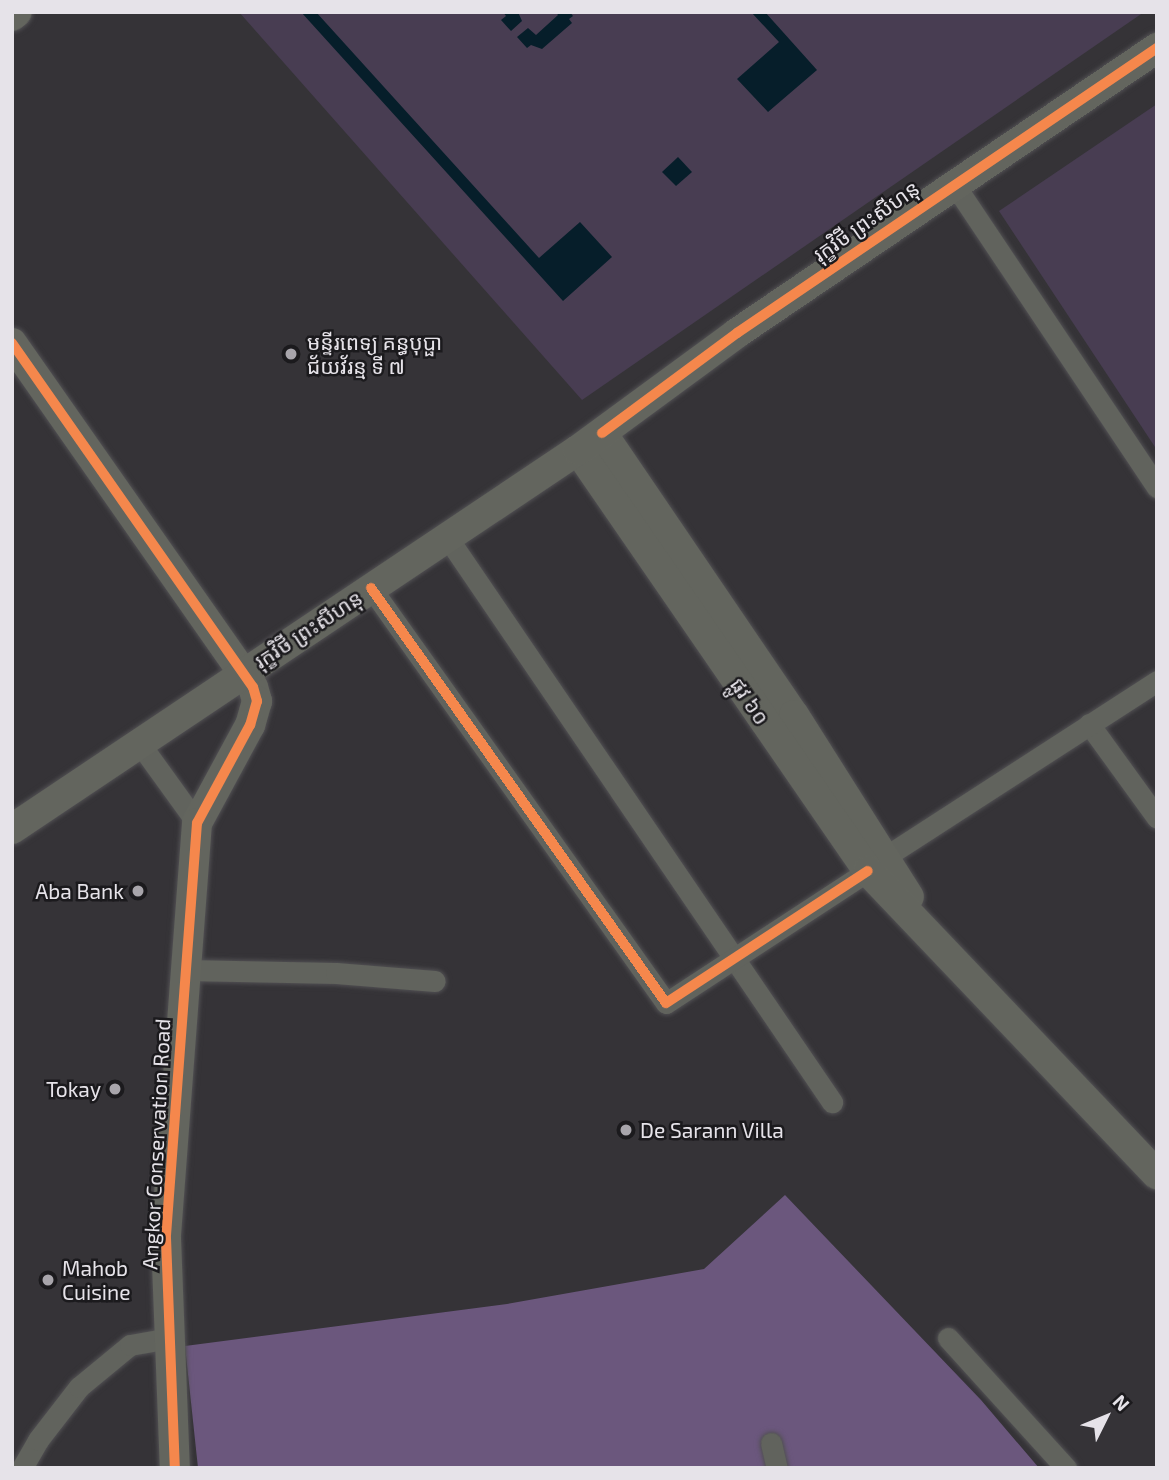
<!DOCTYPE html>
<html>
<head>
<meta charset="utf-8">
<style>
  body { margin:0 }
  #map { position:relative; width:1169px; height:1480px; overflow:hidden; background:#353337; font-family:"Exo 2","Noto Sans Khmer",sans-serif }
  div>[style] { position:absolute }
  .green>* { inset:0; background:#483d52 }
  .forest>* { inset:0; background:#6b577d }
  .water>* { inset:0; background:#061e2a }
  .roads { filter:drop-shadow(0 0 2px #515053) drop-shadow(0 0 2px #515053) }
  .street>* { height:21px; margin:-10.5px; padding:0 10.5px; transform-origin:10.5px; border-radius:10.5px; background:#61635d }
  .secondary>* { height:30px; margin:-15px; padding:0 15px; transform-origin:15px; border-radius:15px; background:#63655e }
  .cycleway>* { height:10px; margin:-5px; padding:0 5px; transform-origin:5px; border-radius:5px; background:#f5874c }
  .dots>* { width:19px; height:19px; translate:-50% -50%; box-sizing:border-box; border:4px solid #1b1a1d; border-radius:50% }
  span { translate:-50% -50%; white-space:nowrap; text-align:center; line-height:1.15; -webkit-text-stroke:5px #1b1a1d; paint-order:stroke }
  .street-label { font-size:21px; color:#e6e3e9 }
  .poi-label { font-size:21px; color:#e6e3e9 }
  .left { translate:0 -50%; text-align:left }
  .right { translate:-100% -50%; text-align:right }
  .frame { position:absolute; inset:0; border:14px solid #e6e3e9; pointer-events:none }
  .north { position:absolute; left:1071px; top:1382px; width:70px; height:70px; -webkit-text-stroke:5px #1b1a1d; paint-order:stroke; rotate:47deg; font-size:19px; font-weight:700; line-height:28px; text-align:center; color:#e6e3e9 }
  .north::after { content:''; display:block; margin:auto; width:24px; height:32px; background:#e6e3e9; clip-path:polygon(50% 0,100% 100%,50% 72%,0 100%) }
</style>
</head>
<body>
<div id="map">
  <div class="green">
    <div style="clip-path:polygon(239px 12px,1144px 12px,582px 400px)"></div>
    <div style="clip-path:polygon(1157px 104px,1157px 450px,999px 211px)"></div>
  </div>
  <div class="forest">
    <div style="clip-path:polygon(785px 1195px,981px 1400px,1039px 1468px,198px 1468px,185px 1346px,507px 1304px,704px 1269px)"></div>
  </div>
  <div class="water">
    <div style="clip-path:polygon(301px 12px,316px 12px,539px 258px,580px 222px,612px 257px,563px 301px)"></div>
    <div style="clip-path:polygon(503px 12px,518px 12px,522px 21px,511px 31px,501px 20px,506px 16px)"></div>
    <div style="clip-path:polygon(556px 12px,570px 12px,573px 16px,569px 19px,572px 23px,542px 49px,531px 45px,527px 48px,517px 37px,528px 28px,536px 35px,558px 15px)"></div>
    <div style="clip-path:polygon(751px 12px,765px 12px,817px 70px,768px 112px,737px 79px,779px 42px)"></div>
    <div style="clip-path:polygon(678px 157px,692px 172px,676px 186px,662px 172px)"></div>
  </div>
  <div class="roads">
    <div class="street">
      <div style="left:954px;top:184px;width:365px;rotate:56.2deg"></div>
      <div style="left:447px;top:537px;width:684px;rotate:55.73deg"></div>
      <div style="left:371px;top:588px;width:509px;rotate:54.59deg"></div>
      <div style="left:666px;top:1003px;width:241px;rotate:-33.2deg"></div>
      <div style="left:1089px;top:724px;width:116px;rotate:54.1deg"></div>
      <div style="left:140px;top:744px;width:97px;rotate:54.2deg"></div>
      <div style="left:885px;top:857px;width:324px;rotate:-32.9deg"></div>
      <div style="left:186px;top:970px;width:150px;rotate:1.1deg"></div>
      <div style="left:336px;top:973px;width:99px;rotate:4.6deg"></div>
      <div style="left:948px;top:1338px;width:176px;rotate:47.8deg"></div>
      <div style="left:771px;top:1443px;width:26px;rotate:77deg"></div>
      <div style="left:22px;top:1468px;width:32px;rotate:-60deg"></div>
      <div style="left:38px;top:1440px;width:67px;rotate:-52.3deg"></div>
      <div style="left:79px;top:1387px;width:66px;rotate:-39.5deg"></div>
      <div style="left:130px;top:1345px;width:41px;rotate:-9.9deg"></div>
    </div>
    <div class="secondary">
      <div style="left:12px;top:16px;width:6px;rotate:-39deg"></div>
      <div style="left:12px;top:343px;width:420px;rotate:55deg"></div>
      <div style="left:253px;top:687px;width:15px;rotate:74deg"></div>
      <div style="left:257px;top:701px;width:25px;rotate:106deg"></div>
      <div style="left:250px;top:725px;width:111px;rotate:118.4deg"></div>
      <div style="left:197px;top:823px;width:416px;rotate:94.3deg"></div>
      <div style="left:166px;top:1238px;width:230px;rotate:87.8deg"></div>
      <div style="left:602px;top:433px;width:341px;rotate:55.8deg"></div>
      <div style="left:794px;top:715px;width:215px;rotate:57.7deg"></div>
      <div style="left:578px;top:450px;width:511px;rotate:55.44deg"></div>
      <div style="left:868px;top:871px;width:419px;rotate:46.4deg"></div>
      <div style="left:12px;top:829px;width:681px;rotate:-33.81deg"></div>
      <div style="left:578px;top:450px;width:197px;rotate:-36.3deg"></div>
      <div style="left:737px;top:333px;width:508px;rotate:-34.16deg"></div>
    </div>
  </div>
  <div class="cycleway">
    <div style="left:12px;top:343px;width:420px;rotate:55deg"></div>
    <div style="left:253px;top:687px;width:15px;rotate:74deg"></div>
    <div style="left:257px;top:701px;width:25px;rotate:106deg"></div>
    <div style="left:250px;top:725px;width:111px;rotate:118.4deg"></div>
    <div style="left:197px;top:823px;width:416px;rotate:94.3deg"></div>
    <div style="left:166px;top:1238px;width:230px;rotate:87.8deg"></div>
    <div style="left:602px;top:433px;width:168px;rotate:-36.5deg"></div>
    <div style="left:737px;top:333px;width:508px;rotate:-34.16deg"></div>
    <div style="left:371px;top:588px;width:509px;rotate:54.59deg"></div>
    <div style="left:666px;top:1003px;width:241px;rotate:-33.2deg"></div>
  </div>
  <div class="dots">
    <div style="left:291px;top:354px;background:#a8a5ab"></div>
    <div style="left:138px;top:891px;background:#a8a5ab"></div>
    <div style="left:115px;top:1089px;background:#a8a5ab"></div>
    <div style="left:626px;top:1130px;background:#a8a5ab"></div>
    <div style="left:48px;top:1280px;background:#a8a5ab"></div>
  </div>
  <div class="street-label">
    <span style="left:866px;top:221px;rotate:-35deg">រុក្ខវិថី ព្រះសីហនុ</span>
    <span style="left:308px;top:629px;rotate:-33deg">រុក្ខវិថី ព្រះសីហនុ</span>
    <span style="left:750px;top:701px;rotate:56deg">ផ្លូវ ៦០</span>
    <span style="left:156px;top:1144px;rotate:-87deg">Angkor Conservation Road</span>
  </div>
  <div class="poi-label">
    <span class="left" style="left:307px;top:354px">មន្ទីរពេទ្យ គន្ធបុប្ផា<br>ជ័យវ័រន្ម ទី ៧</span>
    <span class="right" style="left:124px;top:891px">Aba Bank</span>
    <span class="right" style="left:101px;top:1089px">Tokay</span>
    <span class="left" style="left:640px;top:1130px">De Sarann Villa</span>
    <span class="left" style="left:62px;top:1280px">Mahob<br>Cuisine</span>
  </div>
  <div class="frame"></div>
  <div class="north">N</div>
</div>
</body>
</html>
